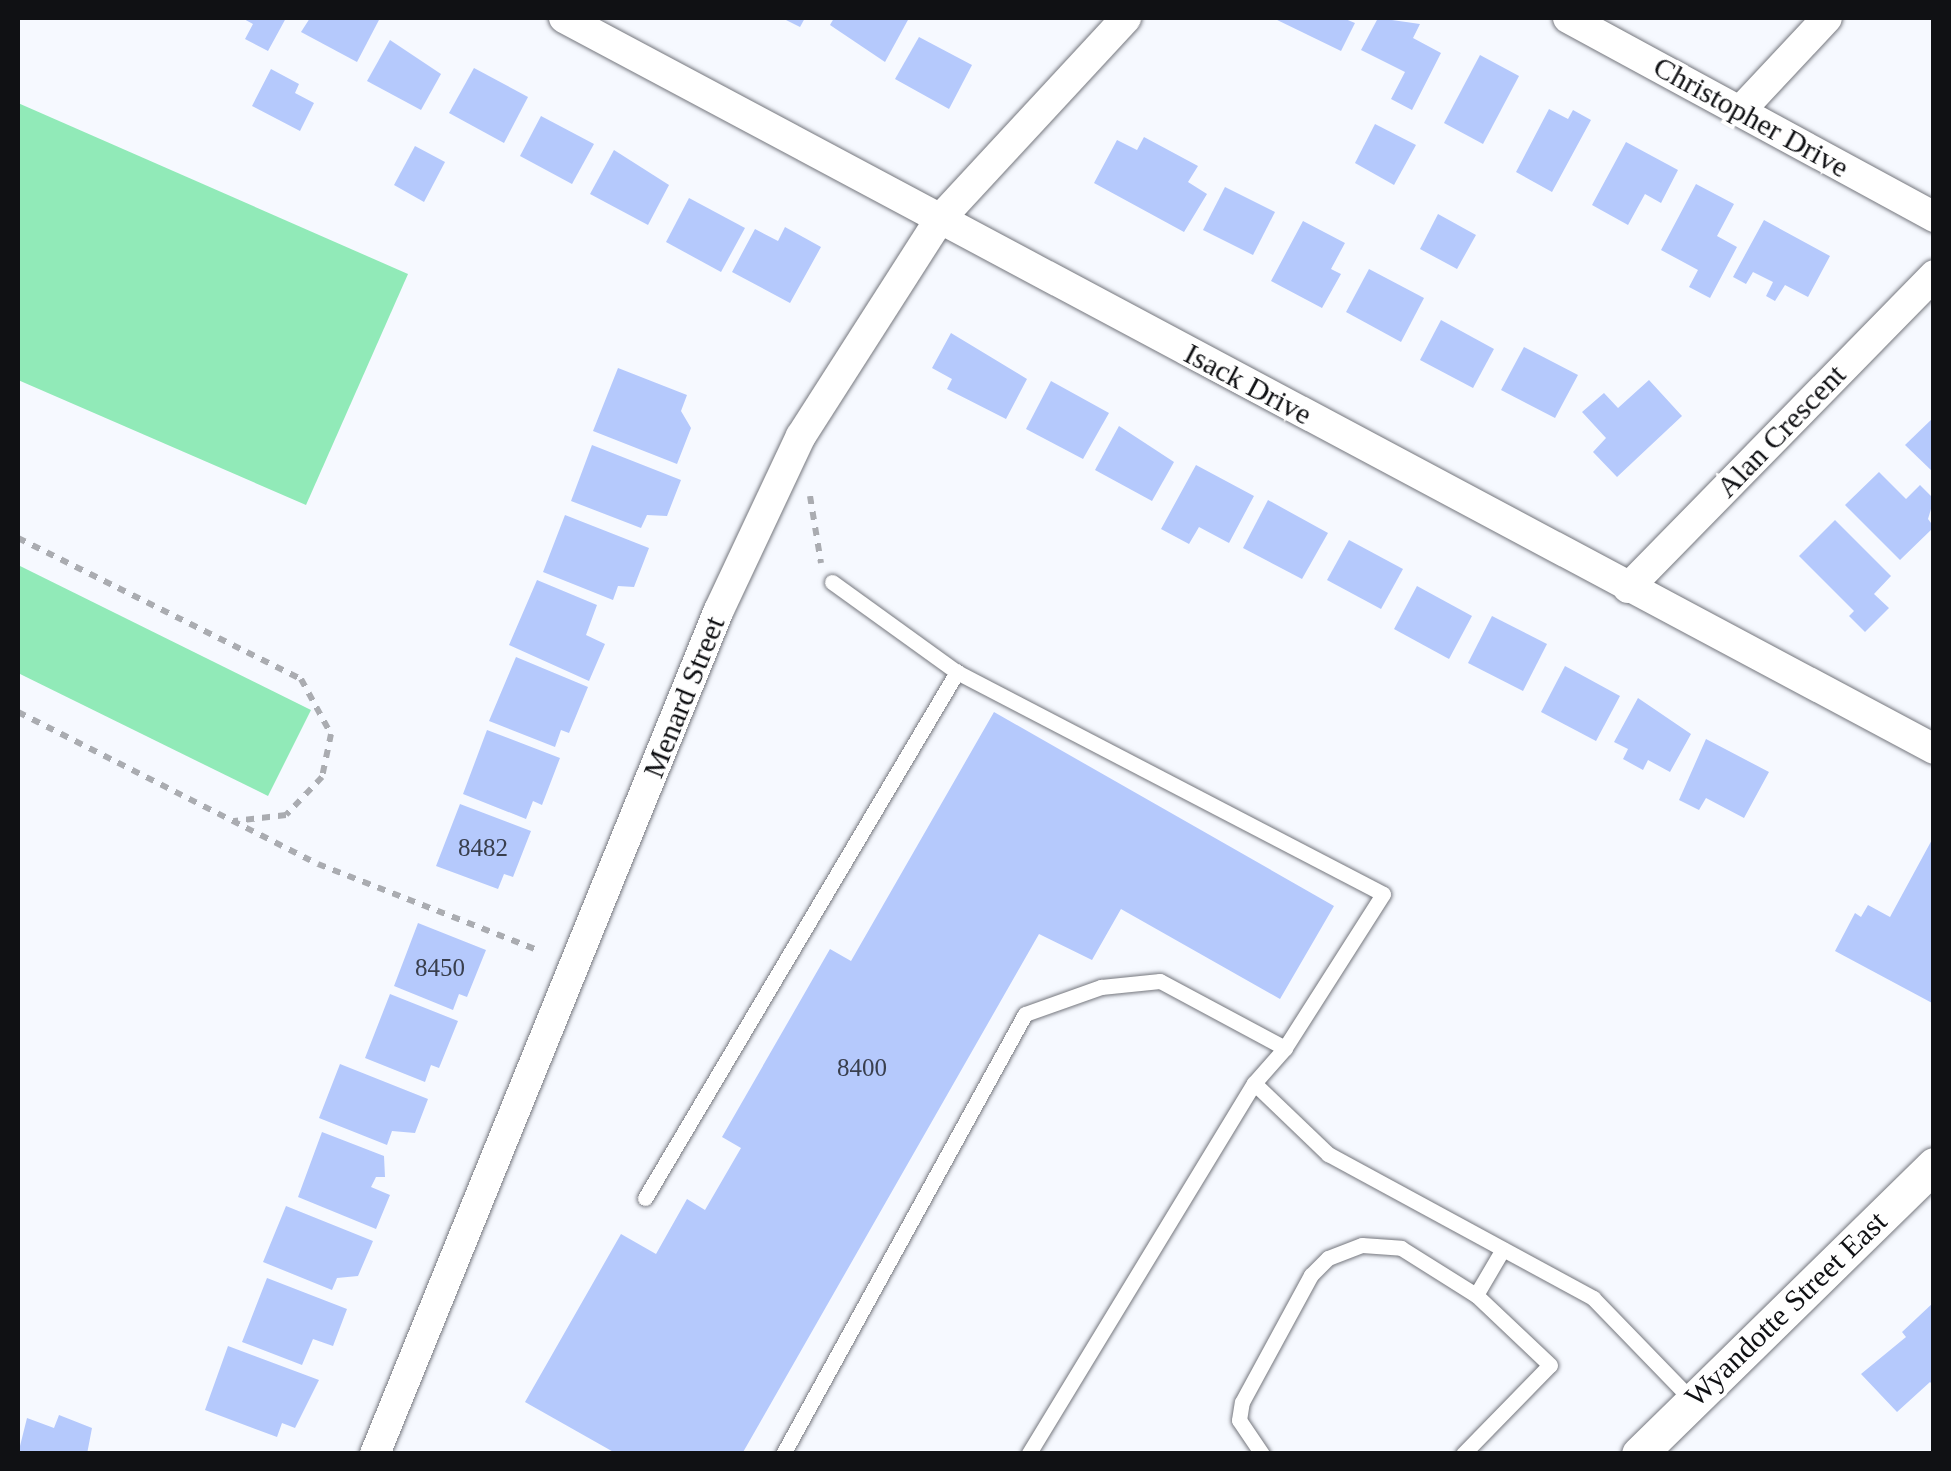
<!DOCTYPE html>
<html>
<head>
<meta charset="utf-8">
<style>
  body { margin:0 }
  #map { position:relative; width:1951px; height:1471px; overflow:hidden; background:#f6f9ff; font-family:"Times New Roman",serif }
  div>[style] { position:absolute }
  .green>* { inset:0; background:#91eab8 }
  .building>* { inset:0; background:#b5c9fc }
  .path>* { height:6px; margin-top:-3px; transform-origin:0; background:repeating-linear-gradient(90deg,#aaacb1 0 8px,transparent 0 16px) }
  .roads { filter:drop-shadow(0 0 2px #75777e) drop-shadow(0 0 2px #75777e) }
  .service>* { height:15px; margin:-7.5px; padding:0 7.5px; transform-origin:7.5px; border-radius:7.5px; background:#fff }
  .minor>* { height:30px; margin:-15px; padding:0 15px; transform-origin:15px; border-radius:15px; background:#fff }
  .tertiary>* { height:35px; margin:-17.5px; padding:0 17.5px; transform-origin:17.5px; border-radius:17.5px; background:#fff }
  span { translate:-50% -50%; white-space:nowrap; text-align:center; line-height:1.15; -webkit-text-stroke:8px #fff; paint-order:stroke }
  .number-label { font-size:25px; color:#393f4e }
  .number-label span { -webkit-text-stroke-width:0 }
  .street-label { font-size:30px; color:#101114 }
  .frame { position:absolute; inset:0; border:20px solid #101114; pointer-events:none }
</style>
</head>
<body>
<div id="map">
  <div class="green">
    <div style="clip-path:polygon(18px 103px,408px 274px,306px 505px,18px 380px)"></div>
    <div style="clip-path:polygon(18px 565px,311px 710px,268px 796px,18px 673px)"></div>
  </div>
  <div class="building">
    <div style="clip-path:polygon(242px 18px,286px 18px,268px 51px,245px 39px,253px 24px)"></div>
    <div style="clip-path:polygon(310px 18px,380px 18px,357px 62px,301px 32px)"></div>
    <div style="clip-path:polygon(782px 18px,805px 18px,800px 27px)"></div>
    <div style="clip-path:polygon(834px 18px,909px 18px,885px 62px,830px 25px)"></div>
    <div style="clip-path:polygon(1273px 18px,1343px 18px,1355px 23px,1341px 51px)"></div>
    <div style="clip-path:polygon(1378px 18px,1420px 24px,1413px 38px,1441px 53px,1412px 110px,1391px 99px,1405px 72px,1361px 50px)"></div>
    <div style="clip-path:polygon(919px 37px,972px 65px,949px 109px,895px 79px)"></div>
    <div style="clip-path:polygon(390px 40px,441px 74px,421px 110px,367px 81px)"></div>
    <div style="clip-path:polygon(1480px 55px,1519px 76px,1483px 144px,1444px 123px)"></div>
    <div style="clip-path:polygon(474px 68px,528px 97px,504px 143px,449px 113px)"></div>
    <div style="clip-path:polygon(271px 69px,299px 84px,295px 93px,314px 103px,300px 131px,252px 106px)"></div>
    <div style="clip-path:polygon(1549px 109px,1568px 119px,1573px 110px,1591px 120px,1552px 192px,1516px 172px)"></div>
    <div style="clip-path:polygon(541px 116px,594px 144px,572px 184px,520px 156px)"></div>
    <div style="clip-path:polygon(1375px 124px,1416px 145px,1394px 185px,1355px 163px)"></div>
    <div style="clip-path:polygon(1144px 137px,1198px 166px,1188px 182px,1207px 194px,1184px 232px,1094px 183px,1117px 140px,1137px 150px)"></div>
    <div style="clip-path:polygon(1626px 142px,1678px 170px,1661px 203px,1645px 194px,1628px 225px,1592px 205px)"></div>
    <div style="clip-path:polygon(415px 146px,445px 162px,424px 202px,394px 185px)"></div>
    <div style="clip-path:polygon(614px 150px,669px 185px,648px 225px,590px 194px)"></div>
    <div style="clip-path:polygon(1696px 184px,1734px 204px,1717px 236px,1737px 247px,1710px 298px,1689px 287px,1698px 270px,1661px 250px)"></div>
    <div style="clip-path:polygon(1225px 187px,1275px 212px,1253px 255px,1203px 230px)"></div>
    <div style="clip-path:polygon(689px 198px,745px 228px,721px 272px,666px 242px)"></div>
    <div style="clip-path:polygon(1438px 214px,1476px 235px,1457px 269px,1420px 249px)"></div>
    <div style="clip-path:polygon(1764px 220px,1830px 256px,1808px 297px,1785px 285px,1775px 301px,1766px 296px,1773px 282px,1753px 272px,1746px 284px,1733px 277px)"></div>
    <div style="clip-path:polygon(1303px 221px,1345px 243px,1331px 269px,1341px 274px,1322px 308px,1271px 281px)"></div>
    <div style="clip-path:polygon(785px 227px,821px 247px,790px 303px,732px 272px,755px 229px,778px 241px)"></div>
    <div style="clip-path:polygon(1369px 269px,1424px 298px,1401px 342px,1346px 312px)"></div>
    <div style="clip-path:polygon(1441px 320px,1494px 349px,1473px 388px,1420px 360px)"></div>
    <div style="clip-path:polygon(951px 333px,1027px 379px,1006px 419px,947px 389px,952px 379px,932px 368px)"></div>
    <div style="clip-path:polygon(1524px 347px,1578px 375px,1555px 418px,1501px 390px)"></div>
    <div style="clip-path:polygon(618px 368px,687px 395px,681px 411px,691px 428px,677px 464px,593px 431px)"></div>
    <div style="clip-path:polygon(1649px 380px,1682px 416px,1617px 477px,1593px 452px,1606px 438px,1582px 412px,1604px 393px,1618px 408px)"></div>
    <div style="clip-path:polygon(1051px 381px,1109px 413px,1083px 459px,1026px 429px)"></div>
    <div style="clip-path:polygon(1934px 417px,1934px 473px,1905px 445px)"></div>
    <div style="clip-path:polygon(1119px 426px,1174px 462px,1152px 501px,1095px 470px)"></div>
    <div style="clip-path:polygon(592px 445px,681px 480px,667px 516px,647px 515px,641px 528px,571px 501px)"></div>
    <div style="clip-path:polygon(1196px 465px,1254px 496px,1229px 543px,1199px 527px,1189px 544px,1161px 529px)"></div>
    <div style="clip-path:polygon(1879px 472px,1906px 499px,1920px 485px,1934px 499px,1928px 519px,1934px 527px,1900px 560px,1845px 505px)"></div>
    <div style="clip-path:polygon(1268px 500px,1328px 533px,1302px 579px,1243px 548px)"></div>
    <div style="clip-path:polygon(565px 515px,649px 548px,634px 587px,618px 586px,613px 600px,543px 572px)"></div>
    <div style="clip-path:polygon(1835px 520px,1891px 576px,1874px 594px,1889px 608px,1865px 632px,1849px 616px,1854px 611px,1799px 556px)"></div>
    <div style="clip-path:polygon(1349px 540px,1403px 569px,1381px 609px,1327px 580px)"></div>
    <div style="clip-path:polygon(537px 580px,597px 605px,586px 635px,605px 644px,589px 681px,509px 645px)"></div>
    <div style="clip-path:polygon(1417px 586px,1472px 616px,1449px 659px,1394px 629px)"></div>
    <div style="clip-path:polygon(1492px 616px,1547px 644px,1523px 691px,1468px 663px)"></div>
    <div style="clip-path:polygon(516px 657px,588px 687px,569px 733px,561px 730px,555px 747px,489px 721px)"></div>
    <div style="clip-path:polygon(1565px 666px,1620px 696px,1596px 741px,1541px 712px)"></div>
    <div style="clip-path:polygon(1638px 698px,1691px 734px,1670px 772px,1648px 760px,1643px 770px,1623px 759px,1628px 749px,1614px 742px)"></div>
    <div style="clip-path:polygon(994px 712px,1334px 906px,1280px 999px,1121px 909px,1092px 960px,1039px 934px,742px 1454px,617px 1454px,525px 1402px,621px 1234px,656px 1254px,687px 1199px,705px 1210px,741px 1148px,722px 1137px,830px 949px,851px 961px)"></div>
    <div style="clip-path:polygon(487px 730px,560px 758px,542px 805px,533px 801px,526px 819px,463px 794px)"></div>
    <div style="clip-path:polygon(1706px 739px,1769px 772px,1744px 818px,1706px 798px,1699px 810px,1679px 800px)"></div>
    <div style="clip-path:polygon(460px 804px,531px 831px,513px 877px,504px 874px,498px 889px,436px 866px)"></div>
    <div style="clip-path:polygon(1934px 836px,1934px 1004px,1835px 951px,1855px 913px,1861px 917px,1868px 905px,1890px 917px)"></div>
    <div style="clip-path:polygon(418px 923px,486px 950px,467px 997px,459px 994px,453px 1010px,394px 986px)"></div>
    <div style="clip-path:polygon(390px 994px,458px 1021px,439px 1068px,431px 1065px,425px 1082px,365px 1058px)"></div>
    <div style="clip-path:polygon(340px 1064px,428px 1099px,415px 1133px,392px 1131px,387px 1145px,319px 1118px)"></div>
    <div style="clip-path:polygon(322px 1132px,384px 1156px,385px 1177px,376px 1177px,371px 1187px,390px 1195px,376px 1229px,298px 1197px)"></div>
    <div style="clip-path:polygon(286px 1206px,373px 1241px,358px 1276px,337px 1278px,332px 1290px,263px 1262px)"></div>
    <div style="clip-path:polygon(267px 1278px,347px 1309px,333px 1346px,313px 1339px,302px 1365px,242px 1342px)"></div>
    <div style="clip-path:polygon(1934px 1302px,1934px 1386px,1930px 1382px,1897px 1412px,1861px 1374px,1906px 1337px,1902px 1332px)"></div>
    <div style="clip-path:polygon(228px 1346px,319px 1380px,295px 1428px,282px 1423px,277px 1437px,205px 1410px)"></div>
    <div style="clip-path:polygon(59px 1415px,92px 1428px,87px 1454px,18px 1454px,27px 1418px,54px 1428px)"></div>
  </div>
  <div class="path">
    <div style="left:810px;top:496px;width:68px;rotate:80.7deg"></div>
    <div style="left:18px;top:538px;width:316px;rotate:26.5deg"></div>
    <div style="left:301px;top:679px;width:63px;rotate:61.4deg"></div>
    <div style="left:331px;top:734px;width:44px;rotate:101.8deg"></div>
    <div style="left:322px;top:777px;width:52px;rotate:133.5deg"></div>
    <div style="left:286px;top:815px;width:52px;rotate:173.4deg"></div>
    <div style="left:18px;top:712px;width:336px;rotate:26.9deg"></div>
    <div style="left:318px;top:864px;width:236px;rotate:21.4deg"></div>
  </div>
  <div class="roads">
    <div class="service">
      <div style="left:832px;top:582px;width:154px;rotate:35.8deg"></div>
      <div style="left:957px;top:672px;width:480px;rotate:27.5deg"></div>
      <div style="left:1383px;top:894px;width:183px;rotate:122.5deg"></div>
      <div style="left:1285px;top:1048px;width:47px;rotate:131.5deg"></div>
      <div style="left:1254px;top:1083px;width:434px;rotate:121.3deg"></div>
      <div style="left:1254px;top:1083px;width:103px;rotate:43.8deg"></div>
      <div style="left:1328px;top:1154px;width:302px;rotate:28.5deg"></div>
      <div style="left:1593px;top:1298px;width:142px;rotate:45.9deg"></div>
      <div style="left:645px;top:1198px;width:612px;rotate:-59.33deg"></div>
      <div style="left:783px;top:1454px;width:502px;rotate:-61.19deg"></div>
      <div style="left:1025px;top:1014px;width:81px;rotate:-19.6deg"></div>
      <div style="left:1101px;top:987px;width:59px;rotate:-5.8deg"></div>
      <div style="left:1160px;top:981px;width:142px;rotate:28.2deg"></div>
      <div style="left:1262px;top:1454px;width:41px;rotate:-124.1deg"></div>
      <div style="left:1239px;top:1420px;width:18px;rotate:-81deg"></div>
      <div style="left:1242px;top:1402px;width:145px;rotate:-61.5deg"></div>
      <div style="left:1311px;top:1275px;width:24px;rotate:-45deg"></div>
      <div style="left:1328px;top:1258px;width:36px;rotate:-21deg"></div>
      <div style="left:1362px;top:1245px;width:39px;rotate:4deg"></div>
      <div style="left:1401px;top:1248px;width:89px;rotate:32.1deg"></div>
      <div style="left:1463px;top:1454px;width:124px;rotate:-45.7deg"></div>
      <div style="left:1550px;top:1365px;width:102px;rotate:-136.6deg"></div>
      <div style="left:1476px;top:1295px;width:53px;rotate:-59.6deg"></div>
    </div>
    <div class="minor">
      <div style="left:564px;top:18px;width:1553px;rotate:28.08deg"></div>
      <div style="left:1568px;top:18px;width:417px;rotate:28.5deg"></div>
      <div style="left:1740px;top:111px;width:127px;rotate:-46.9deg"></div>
      <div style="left:1628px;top:588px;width:438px;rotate:-45.6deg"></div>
      <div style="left:375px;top:1454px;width:911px;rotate:-67.83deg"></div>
      <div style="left:719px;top:610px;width:192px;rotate:-64.8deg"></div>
      <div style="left:801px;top:436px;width:258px;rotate:-57.4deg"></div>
      <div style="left:940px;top:219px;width:274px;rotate:-47.2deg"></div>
    </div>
    <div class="tertiary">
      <div style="left:1639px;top:1454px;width:413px;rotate:-44.4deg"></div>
    </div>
  </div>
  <div class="number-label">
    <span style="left:483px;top:848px">8482</span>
    <span style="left:440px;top:968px">8450</span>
    <span style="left:862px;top:1068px">8400</span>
  </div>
  <div class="street-label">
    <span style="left:1751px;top:117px;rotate:29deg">Christopher Drive</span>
    <span style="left:1248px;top:384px;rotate:28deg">Isack Drive</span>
    <span style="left:1781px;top:431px;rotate:-46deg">Alan Crescent</span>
    <span style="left:684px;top:697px;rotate:-68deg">Menard Street</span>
    <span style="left:1786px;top:1309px;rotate:-44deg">Wyandotte Street East</span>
  </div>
  <div class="frame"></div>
</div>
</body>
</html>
